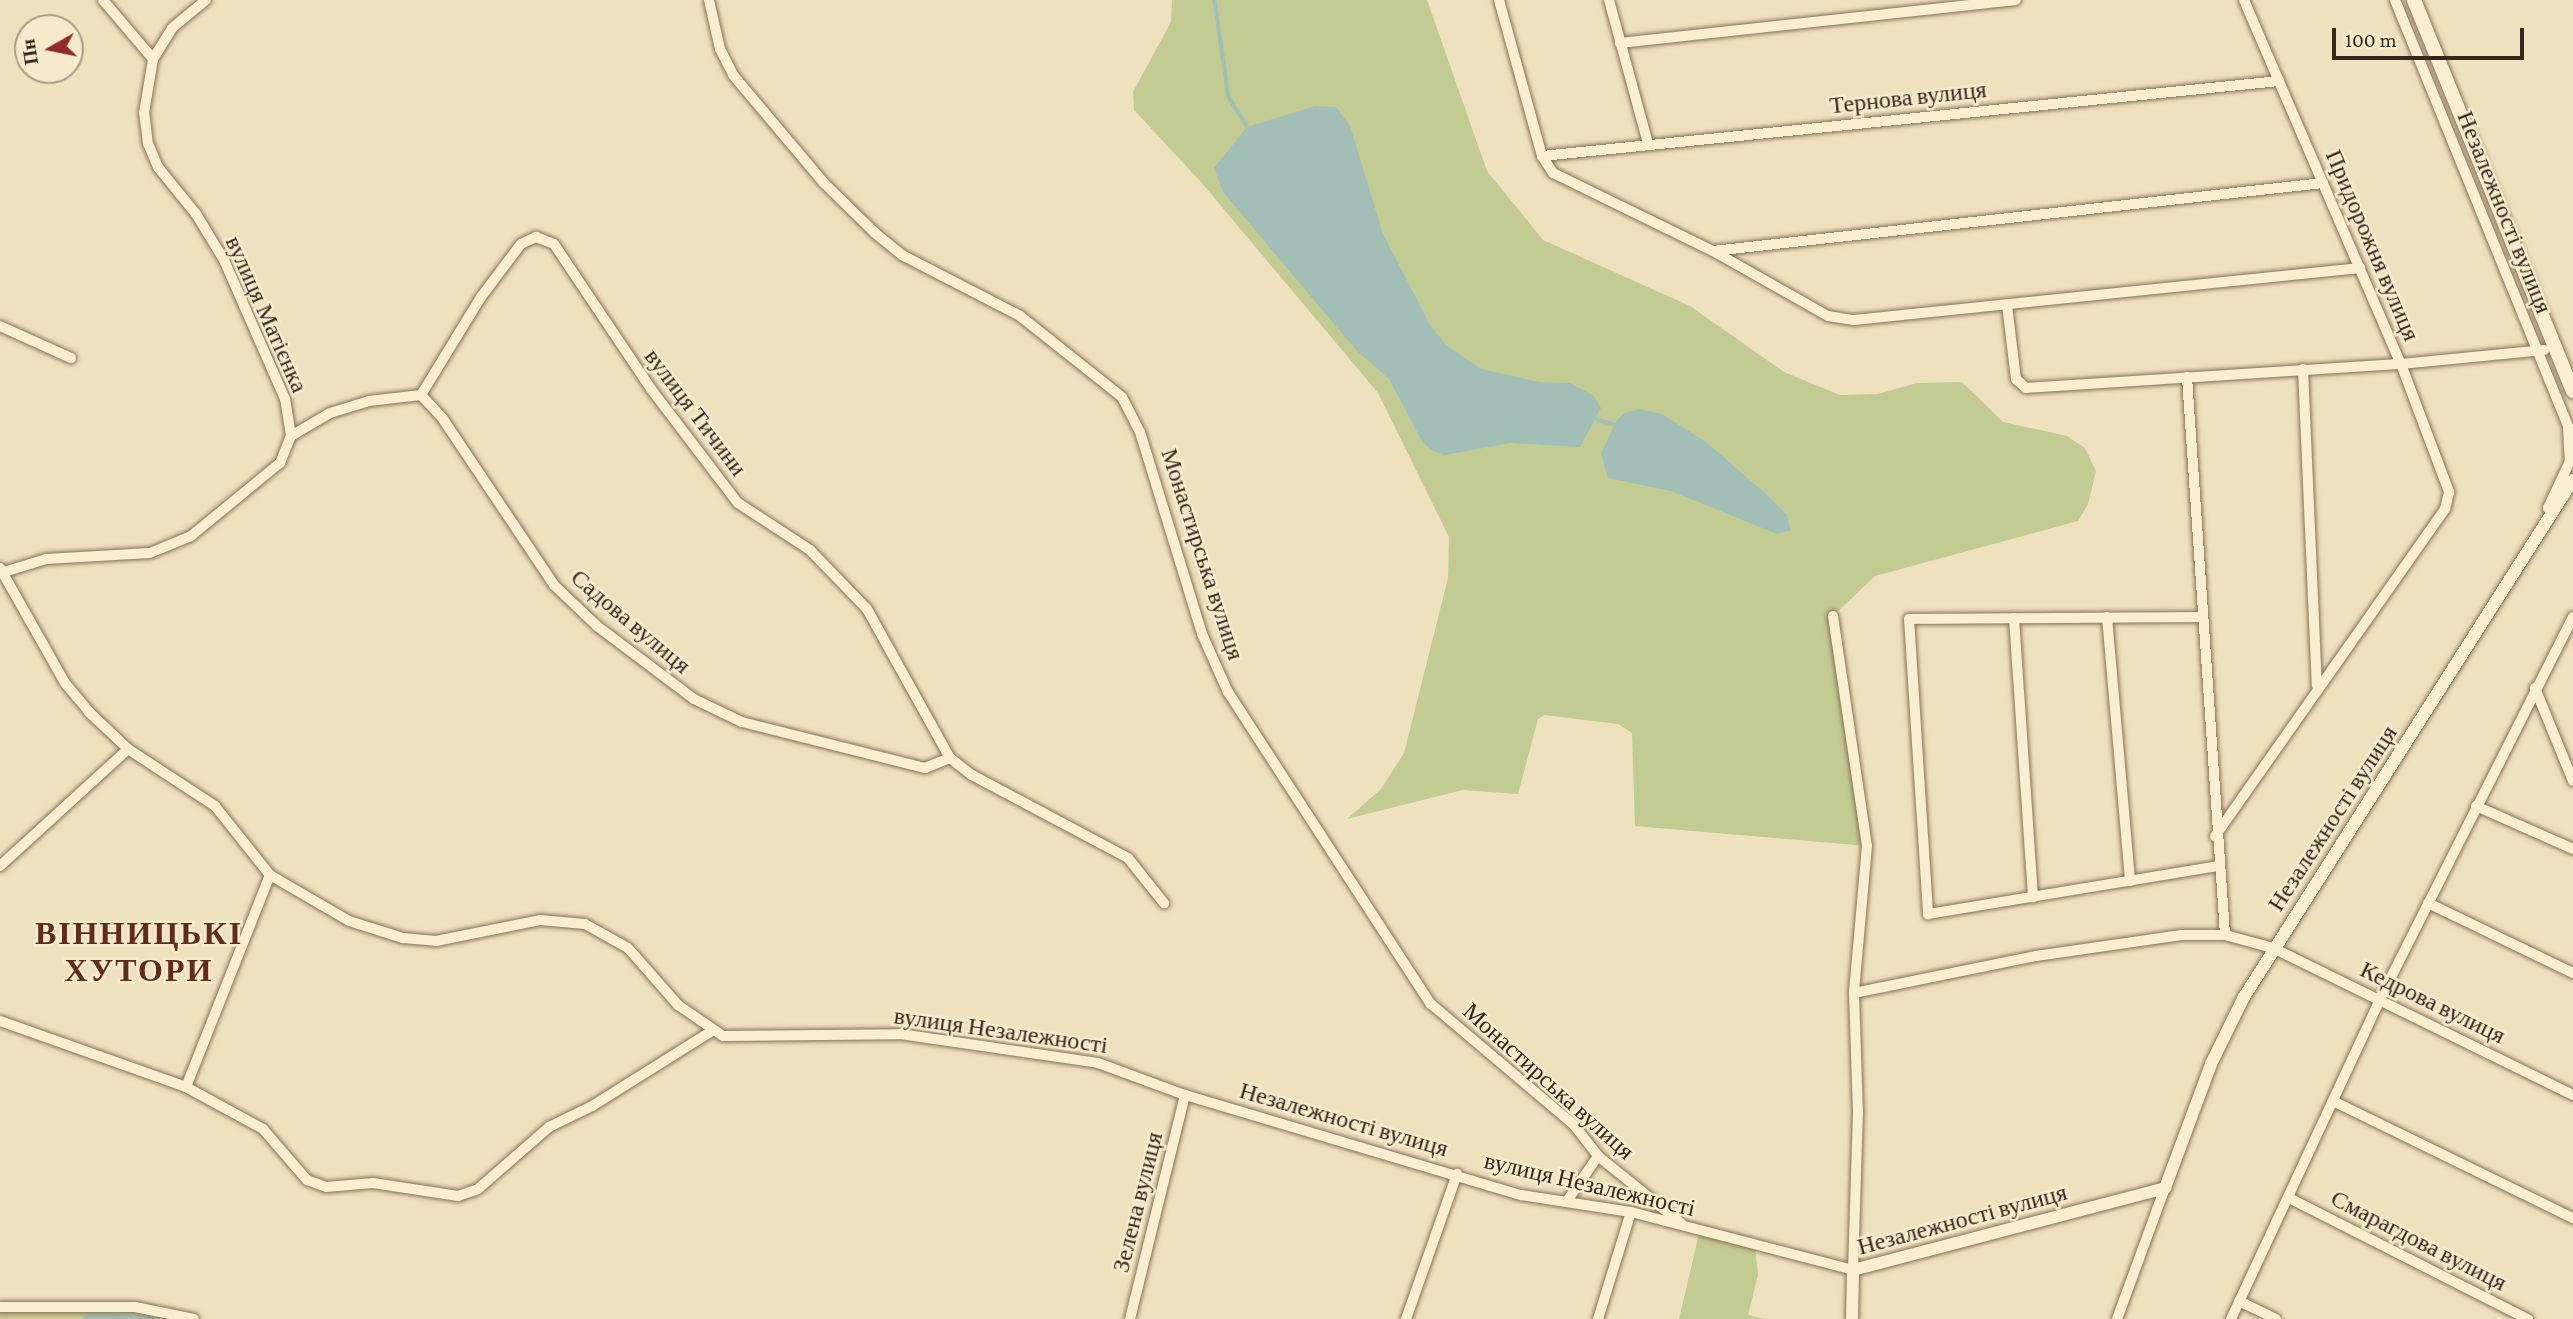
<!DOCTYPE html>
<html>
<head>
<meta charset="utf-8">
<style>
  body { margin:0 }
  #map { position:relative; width:2573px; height:1319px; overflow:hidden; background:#eee1bd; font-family:"Crimson Pro",serif }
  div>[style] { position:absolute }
  .green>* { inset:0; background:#c2cb91 }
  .water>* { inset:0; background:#a1bfb7 }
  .stream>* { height:3.5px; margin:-1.75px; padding:0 1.75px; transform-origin:1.75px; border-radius:1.75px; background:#a1bfb7 }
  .roads { filter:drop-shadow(0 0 2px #857156) drop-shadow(0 0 2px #857156) }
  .minor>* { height:10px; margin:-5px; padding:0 5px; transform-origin:5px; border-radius:5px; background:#f9eed0 }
  .tertiary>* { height:12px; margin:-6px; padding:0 6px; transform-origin:6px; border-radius:6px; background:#f9eed0 }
  .secondary>* { height:14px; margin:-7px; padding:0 7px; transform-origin:7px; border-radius:7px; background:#f9eed0 }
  span { translate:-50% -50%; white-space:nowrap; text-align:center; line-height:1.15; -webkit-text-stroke:5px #f5ebcc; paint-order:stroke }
  .street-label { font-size:24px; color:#34281b }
  .district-label { font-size:32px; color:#612c1a; font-weight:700; letter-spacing:2px }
  .north { position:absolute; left:14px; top:14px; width:70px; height:70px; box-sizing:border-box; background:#f5ebcc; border:2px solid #a89d85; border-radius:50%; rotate:261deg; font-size:19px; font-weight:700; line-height:28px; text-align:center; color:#34281b }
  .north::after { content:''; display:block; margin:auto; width:24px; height:32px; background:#942926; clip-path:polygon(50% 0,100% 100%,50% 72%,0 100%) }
  .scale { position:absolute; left:2332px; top:28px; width:192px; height:32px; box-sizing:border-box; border:4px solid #34281b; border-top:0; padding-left:9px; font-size:21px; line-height:24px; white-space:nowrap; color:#34281b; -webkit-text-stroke:5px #f5ebcc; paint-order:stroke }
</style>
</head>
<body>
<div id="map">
  <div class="green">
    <div style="clip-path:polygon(1172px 0,1427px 0,1487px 171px,1543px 240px,1690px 306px,1784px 372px,1840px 395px,1878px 394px,1917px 383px,1962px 382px,2003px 422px,2067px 436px,2085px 448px,2096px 471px,2088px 504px,2078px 521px,1875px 576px,1833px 616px,1867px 846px,1635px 826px,1632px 733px,1618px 724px,1545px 715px,1538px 719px,1518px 794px,1463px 790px,1347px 819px,1381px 789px,1404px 753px,1448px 578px,1449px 537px,1378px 393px,1201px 182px,1134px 110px,1133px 92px,1171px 22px)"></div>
    <div style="clip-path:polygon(1700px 1230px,1755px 1245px,1758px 1275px,1748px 1315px,1764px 1319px,1679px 1319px)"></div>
    <div style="clip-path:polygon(98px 1305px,194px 1319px,0 1319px,0 1307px)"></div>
  </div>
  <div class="water">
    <div style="clip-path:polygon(1315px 106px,1336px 107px,1350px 126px,1383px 234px,1430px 325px,1446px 345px,1481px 369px,1539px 382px,1570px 383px,1594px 396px,1601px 408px,1580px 447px,1510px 443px,1445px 455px,1433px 451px,1423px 443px,1389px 379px,1356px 350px,1223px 192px,1214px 168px,1247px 127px)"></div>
    <div style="clip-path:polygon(1639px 409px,1662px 414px,1706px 442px,1765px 493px,1786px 514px,1791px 530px,1777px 534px,1671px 491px,1608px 478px,1601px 454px,1615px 423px,1624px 413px)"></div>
    <div style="clip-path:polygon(90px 1313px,166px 1316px,174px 1319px,81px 1319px)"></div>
  </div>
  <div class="stream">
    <div style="left:1215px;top:0;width:98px;rotate:81.8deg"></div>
    <div style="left:1229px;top:97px;width:36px;rotate:58deg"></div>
    <div style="left:1596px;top:419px;width:24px;rotate:17deg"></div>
  </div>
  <div class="roads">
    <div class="minor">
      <div style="left:103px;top:0;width:77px;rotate:49.7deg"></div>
      <div style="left:709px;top:0;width:50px;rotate:77.3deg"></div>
      <div style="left:720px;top:49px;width:29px;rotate:63deg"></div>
      <div style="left:733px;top:75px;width:140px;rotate:49.9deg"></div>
      <div style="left:823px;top:182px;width:73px;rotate:44.4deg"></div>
      <div style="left:875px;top:233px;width:35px;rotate:39deg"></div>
      <div style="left:902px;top:255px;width:133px;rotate:27.3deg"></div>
      <div style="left:1020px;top:316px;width:130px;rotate:38.5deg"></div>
      <div style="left:1122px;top:397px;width:39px;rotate:63deg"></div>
      <div style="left:1140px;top:432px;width:211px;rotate:72.9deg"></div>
      <div style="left:1202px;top:634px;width:64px;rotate:65.9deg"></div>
      <div style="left:1228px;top:692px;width:372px;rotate:57deg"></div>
      <div style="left:1431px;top:1004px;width:187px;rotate:40.2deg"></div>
      <div style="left:1574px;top:1125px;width:39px;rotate:52deg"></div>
      <div style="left:1598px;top:1156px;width:107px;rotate:38.9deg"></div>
      <div style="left:1499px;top:0;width:162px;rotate:74.6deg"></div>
      <div style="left:1542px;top:156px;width:20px;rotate:57deg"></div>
      <div style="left:1553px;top:173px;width:178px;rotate:26deg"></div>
      <div style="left:1713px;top:251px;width:132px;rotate:29.5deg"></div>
      <div style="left:1828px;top:316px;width:26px;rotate:9deg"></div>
      <div style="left:1854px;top:320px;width:509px;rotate:-5.87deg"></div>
      <div style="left:1609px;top:0;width:149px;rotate:74.8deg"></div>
      <div style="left:2244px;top:0;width:396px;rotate:66.7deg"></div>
      <div style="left:2401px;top:364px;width:144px;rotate:-5.6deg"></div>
      <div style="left:2395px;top:0;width:461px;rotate:67.9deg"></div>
      <div style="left:2568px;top:427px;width:34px;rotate:87deg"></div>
      <div style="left:2570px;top:461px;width:52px;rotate:115.1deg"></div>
      <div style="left:2548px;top:508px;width:6px;rotate:39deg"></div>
      <div style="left:2553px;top:512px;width:6px;rotate:129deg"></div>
      <div style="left:1620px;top:43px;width:398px;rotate:-6.2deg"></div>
      <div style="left:1542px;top:156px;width:741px;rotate:-5.81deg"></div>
      <div style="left:1713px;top:251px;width:614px;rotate:-6.36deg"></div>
      <div style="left:2007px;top:305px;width:75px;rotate:83.1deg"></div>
      <div style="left:2016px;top:379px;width:13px;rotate:42deg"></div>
      <div style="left:2026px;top:388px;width:376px;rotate:-3.7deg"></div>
      <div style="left:2401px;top:364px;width:137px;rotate:69.4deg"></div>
      <div style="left:2449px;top:492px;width:17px;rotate:103deg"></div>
      <div style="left:2445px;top:509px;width:400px;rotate:125.1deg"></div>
      <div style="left:0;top:326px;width:78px;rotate:24.3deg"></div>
      <div style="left:2303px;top:369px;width:317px;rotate:87.5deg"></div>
      <div style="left:2187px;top:377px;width:559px;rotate:86.1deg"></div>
      <div style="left:2225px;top:935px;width:50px;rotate:15.2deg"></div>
      <div style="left:2273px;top:948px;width:334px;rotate:26.1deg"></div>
      <div style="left:421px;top:395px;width:115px;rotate:-58.5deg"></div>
      <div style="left:481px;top:297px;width:66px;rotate:-53deg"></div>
      <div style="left:521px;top:244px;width:17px;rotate:-25deg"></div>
      <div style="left:536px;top:237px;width:19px;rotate:21deg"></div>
      <div style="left:554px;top:244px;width:174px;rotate:56.2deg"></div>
      <div style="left:651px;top:389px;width:143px;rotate:52.7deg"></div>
      <div style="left:738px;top:503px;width:86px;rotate:33.1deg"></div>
      <div style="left:810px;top:550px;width:82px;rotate:46deg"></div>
      <div style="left:867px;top:609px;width:171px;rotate:60.9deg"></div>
      <div style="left:950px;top:758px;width:28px;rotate:38deg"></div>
      <div style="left:972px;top:775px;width:177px;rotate:28deg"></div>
      <div style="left:1128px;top:858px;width:58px;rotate:51.3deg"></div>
      <div style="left:291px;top:436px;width:45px;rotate:-30.5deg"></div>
      <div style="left:330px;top:413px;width:41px;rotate:-17.1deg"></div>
      <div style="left:369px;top:401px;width:52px;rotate:-6.6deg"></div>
      <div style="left:421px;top:395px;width:33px;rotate:47deg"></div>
      <div style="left:443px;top:419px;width:200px;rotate:56.2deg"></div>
      <div style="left:554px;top:585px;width:59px;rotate:43.6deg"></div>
      <div style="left:597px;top:626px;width:121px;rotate:37deg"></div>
      <div style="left:694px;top:699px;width:53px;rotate:25.6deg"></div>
      <div style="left:742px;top:722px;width:189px;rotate:14.1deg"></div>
      <div style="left:925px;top:768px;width:27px;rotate:-22deg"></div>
      <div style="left:0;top:568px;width:132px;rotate:60.5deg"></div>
      <div style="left:65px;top:683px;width:38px;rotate:50deg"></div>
      <div style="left:89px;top:712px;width:54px;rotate:43.5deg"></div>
      <div style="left:128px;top:749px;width:104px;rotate:33.2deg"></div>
      <div style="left:215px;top:806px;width:88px;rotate:51.4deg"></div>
      <div style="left:270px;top:875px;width:91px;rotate:30.2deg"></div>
      <div style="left:349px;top:921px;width:57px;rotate:17.5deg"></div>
      <div style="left:403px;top:938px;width:33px;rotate:5deg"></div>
      <div style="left:436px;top:941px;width:106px;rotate:-11.4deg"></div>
      <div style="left:540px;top:920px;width:45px;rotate:5.1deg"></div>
      <div style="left:585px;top:924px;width:49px;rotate:29.2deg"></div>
      <div style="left:628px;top:948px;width:76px;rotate:48.7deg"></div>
      <div style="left:678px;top:1005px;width:55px;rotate:34.6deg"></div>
      <div style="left:723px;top:1036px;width:177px;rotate:-0.6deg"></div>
      <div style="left:900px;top:1034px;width:200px;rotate:8.3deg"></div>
      <div style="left:1098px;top:1063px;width:93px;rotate:20.2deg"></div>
      <div style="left:1185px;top:1095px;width:351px;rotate:16.6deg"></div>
      <div style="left:1521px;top:1195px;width:111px;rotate:8.8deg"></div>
      <div style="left:1631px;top:1212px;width:229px;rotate:14.6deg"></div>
      <div style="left:1853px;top:1270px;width:7px;rotate:-16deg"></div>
      <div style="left:4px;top:572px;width:44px;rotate:-17.2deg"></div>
      <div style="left:46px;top:559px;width:104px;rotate:-3.3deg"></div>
      <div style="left:150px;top:553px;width:44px;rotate:-22.5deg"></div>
      <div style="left:191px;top:536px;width:115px;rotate:-39.4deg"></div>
      <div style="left:280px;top:463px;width:29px;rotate:-68deg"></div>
      <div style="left:291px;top:436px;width:37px;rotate:-99deg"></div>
      <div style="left:285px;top:399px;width:152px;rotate:-113.7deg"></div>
      <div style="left:224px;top:260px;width:54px;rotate:-121.3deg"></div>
      <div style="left:196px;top:214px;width:60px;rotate:-129deg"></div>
      <div style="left:158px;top:167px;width:25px;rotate:-113deg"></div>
      <div style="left:148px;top:144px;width:31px;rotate:-97deg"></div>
      <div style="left:144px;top:113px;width:55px;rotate:-80.5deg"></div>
      <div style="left:153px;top:59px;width:36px;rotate:-58deg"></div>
      <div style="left:172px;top:28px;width:44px;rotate:-39.5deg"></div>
      <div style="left:1833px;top:616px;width:232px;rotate:81.6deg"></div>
      <div style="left:1867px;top:846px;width:148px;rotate:95.1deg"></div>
      <div style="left:1854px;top:993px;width:118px;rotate:88.1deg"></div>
      <div style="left:1858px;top:1111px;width:159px;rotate:91.8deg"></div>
      <div style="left:1853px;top:1270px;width:4px;rotate:-166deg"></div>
      <div style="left:2107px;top:617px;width:265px;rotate:85deg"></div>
      <div style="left:2201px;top:617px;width:292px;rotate:179.6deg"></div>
      <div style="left:1909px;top:619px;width:296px;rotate:86.3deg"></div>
      <div style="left:1928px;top:914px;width:293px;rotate:-9.4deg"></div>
      <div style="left:2014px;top:618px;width:280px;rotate:86.1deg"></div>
      <div style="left:2535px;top:688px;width:100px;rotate:67.8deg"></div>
      <div style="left:2476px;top:806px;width:106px;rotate:23.9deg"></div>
      <div style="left:0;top:866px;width:173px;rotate:-42.4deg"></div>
      <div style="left:2428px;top:903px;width:161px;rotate:25.8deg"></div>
      <div style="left:1854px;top:993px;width:186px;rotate:-11.5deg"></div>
      <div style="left:2036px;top:956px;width:147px;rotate:-8.2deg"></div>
      <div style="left:2181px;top:935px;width:44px"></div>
      <div style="left:0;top:1021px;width:197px;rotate:19.5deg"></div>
      <div style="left:186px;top:1087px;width:88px;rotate:28.6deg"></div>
      <div style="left:263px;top:1129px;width:67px;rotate:49.2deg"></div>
      <div style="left:307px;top:1180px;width:20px;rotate:20deg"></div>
      <div style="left:326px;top:1187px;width:47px;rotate:-4.9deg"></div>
      <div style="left:373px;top:1183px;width:86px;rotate:8.7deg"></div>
      <div style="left:458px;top:1196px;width:21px;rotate:-19deg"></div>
      <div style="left:478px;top:1189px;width:94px;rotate:-41.1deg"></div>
      <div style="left:549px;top:1127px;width:48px;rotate:-26deg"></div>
      <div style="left:592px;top:1106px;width:142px;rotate:-32deg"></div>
      <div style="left:186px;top:1087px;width:228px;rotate:-68.4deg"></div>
      <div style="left:2335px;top:1102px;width:265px;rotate:26deg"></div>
      <div style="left:2291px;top:1199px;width:266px;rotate:26.9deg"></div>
      <div style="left:1567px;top:1201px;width:55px;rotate:-55.4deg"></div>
      <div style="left:2239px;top:1301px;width:41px;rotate:25.9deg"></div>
      <div style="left:0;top:1307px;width:135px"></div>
      <div style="left:135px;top:1307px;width:60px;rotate:11.5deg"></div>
      <div style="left:1130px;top:1319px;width:231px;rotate:-76.2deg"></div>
      <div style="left:1406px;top:1319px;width:154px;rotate:-70.6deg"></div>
      <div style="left:1598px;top:1319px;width:112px;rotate:-72.9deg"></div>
      <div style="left:2117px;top:1319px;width:140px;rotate:-69.9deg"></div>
      <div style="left:2231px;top:1319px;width:353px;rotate:-65deg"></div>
      <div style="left:2380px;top:999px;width:428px;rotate:-63.2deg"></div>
    </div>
    <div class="tertiary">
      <div style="left:1852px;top:1319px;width:49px;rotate:-88.8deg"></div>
      <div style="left:1853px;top:1270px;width:323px;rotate:-14.7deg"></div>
      <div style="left:2165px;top:1188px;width:132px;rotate:-69.6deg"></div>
      <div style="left:2211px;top:1064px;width:75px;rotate:-63.8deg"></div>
      <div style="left:2244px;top:997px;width:613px;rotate:-57.53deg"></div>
    </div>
    <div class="secondary">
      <div style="left:2414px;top:0;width:422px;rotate:67.9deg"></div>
    </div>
  </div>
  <div class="street-label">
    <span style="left:1908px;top:97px;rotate:-6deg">Тернова вулиця</span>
    <span style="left:2505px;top:212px;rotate:68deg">Незалежності вулиця</span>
    <span style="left:2373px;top:245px;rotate:67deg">Придорожня вулиця</span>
    <span style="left:267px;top:314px;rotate:66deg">вулиця Матієнка</span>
    <span style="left:696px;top:412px;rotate:53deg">вулиця Тичини</span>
    <span style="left:1203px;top:554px;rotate:72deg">Монастирська вулиця</span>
    <span style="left:631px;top:621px;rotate:40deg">Садова вулиця</span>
    <span style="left:2332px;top:818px;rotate:-57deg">Незалежності вулиця</span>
    <span style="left:2433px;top:1002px;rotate:26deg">Кедрова вулиця</span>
    <span style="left:1001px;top:1030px;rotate:8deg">вулиця Незалежності</span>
    <span style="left:1549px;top:1081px;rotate:42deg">Монастирська вулиця</span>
    <span style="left:1344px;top:1119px;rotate:16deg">Незалежності вулиця</span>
    <span style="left:1590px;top:1184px;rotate:13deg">вулиця Незалежності</span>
    <span style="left:1137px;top:1202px;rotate:-76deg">Зелена вулиця</span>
    <span style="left:1962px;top:1219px;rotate:-15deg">Незалежності вулиця</span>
    <span style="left:2419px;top:1240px;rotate:27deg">Смарагдова вулиця</span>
  </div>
  <div class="district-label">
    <span style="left:139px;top:952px">ВІННИЦЬКІ<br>ХУТОРИ</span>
  </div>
  <div class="north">Пн</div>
  <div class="scale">100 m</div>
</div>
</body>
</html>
